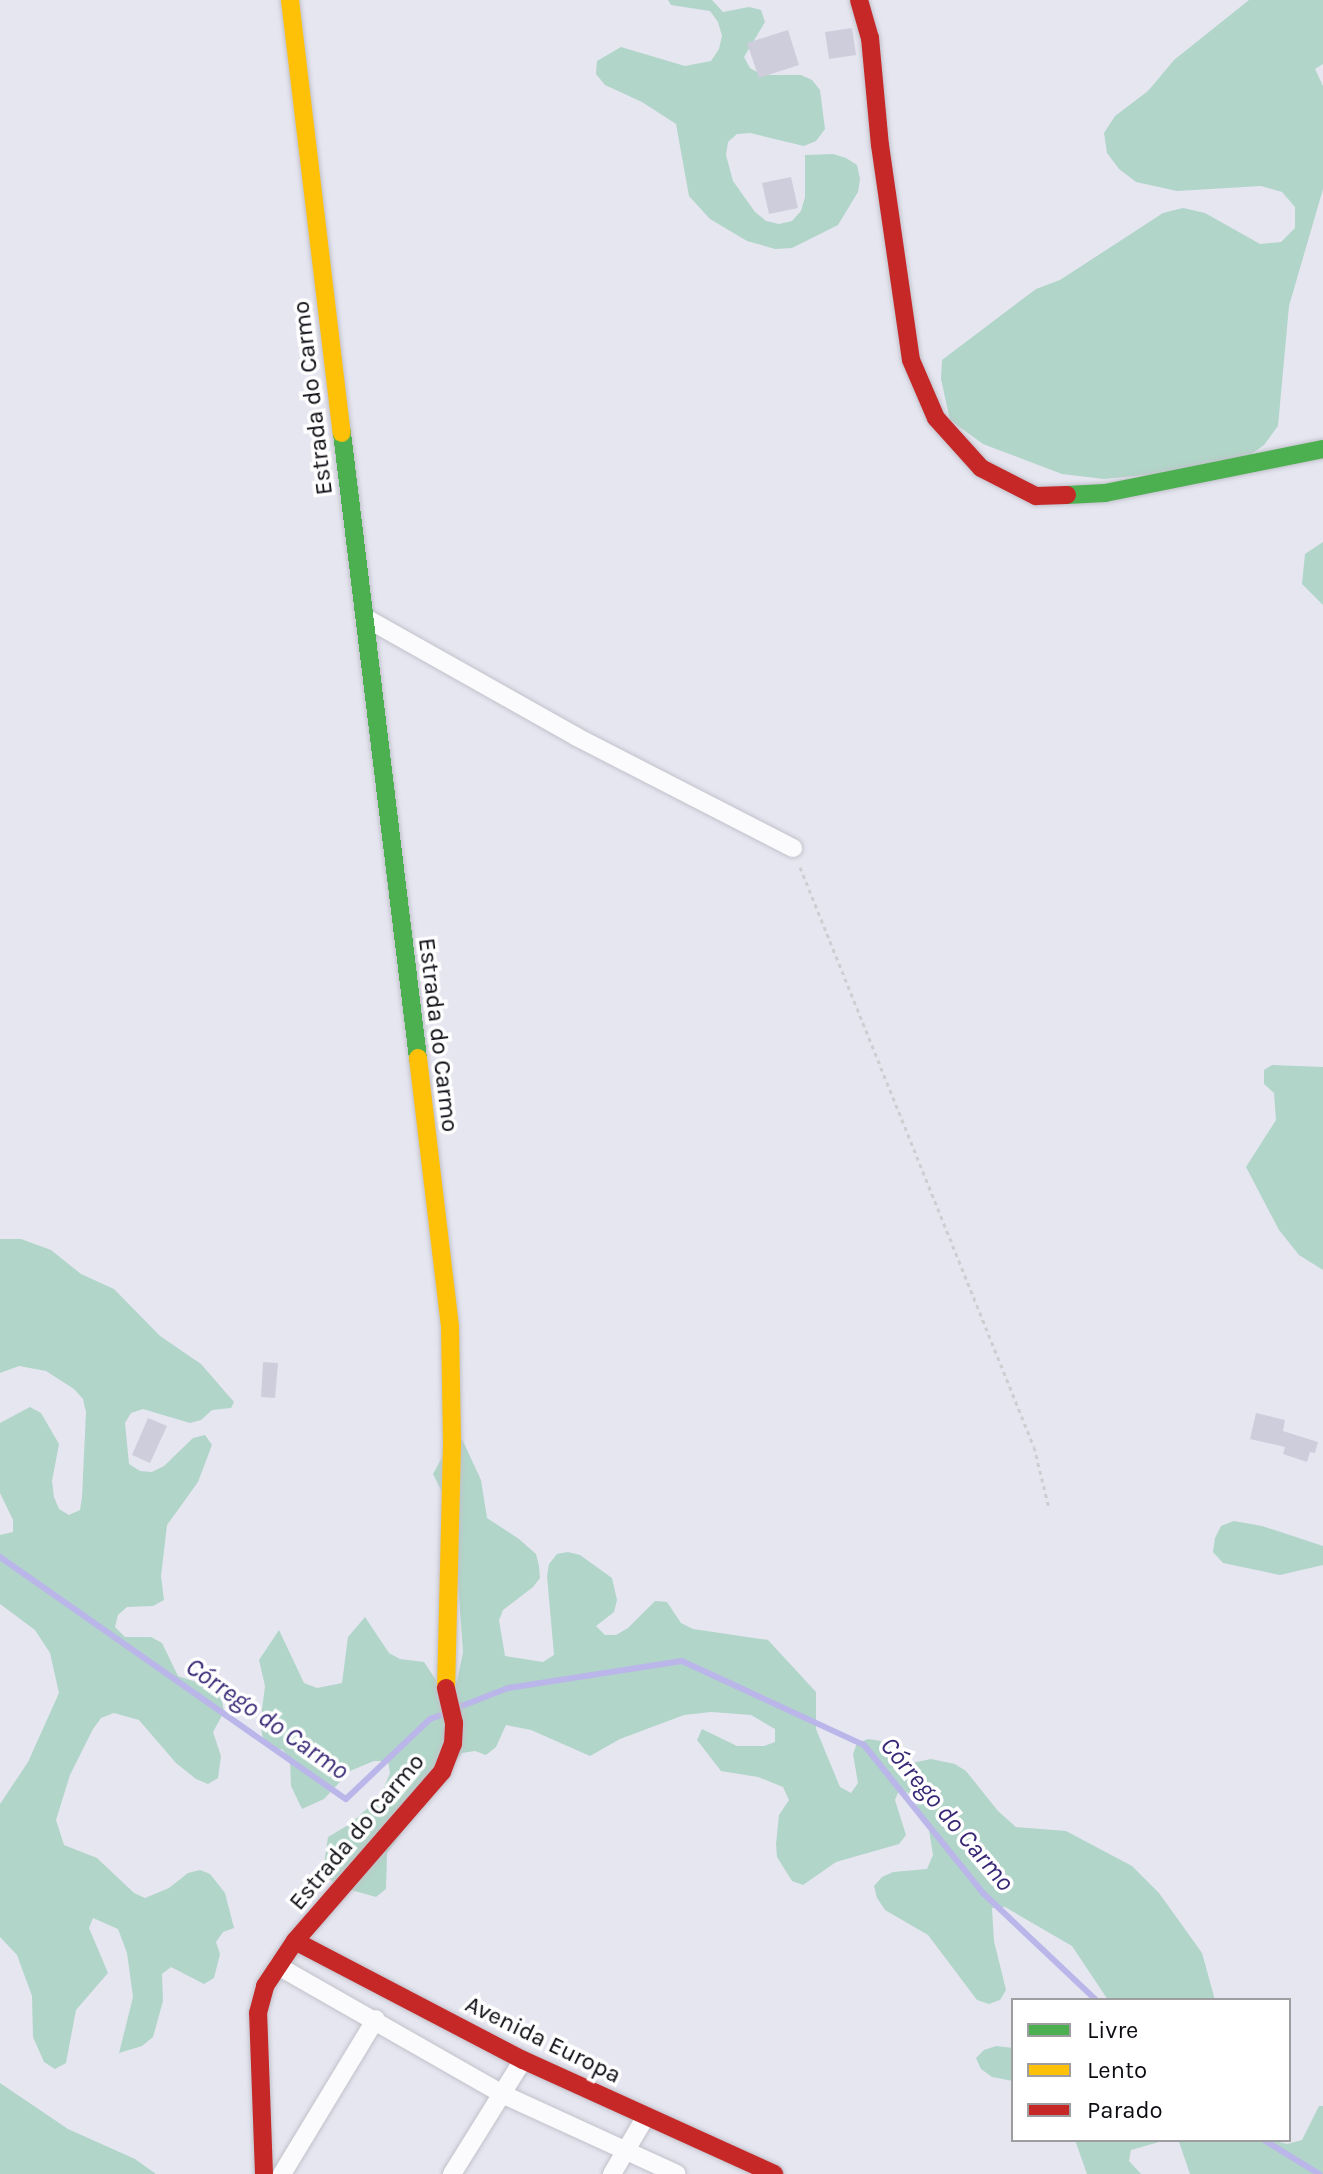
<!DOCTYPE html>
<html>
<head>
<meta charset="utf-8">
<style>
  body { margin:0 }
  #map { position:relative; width:1323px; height:2174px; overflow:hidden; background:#e6e6f1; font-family:Karla,sans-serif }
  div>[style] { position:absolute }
  .green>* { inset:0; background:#b1d5c8 }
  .stream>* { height:6px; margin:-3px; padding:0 3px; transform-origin:3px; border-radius:3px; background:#bbb6e9 }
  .building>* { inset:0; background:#cecddc }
  .path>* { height:3px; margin-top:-1.5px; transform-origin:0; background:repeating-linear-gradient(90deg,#ceced2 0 4px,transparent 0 8px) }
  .roads { filter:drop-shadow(0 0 2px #c1c1ca) drop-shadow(0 0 2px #c1c1ca) }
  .street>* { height:18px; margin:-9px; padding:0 9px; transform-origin:9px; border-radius:9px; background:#fbfbfd }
  .fast>* { height:18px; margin:-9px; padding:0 9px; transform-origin:9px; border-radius:9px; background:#4caf50 }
  .slow>* { height:18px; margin:-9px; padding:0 9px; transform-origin:9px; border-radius:9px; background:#ffc107 }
  .jam>* { height:18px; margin:-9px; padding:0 9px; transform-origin:9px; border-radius:9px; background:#c62828 }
  span { translate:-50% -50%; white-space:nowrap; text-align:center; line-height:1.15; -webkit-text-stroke:7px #fff; paint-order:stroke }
  .street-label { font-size:24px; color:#0d0c13 }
  .water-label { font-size:26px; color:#382875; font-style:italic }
  .legend { position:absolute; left:1011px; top:1998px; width:280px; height:144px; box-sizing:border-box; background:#fff; border:2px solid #9e9ea1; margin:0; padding:10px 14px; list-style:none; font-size:24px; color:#0d0c13 }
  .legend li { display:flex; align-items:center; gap:16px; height:40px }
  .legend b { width:40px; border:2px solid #9e9ea1 }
</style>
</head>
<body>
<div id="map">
  <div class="green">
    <div style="clip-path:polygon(668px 0,712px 0,723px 12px,749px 7px,761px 10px,765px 22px,744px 57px,750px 68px,762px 75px,801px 75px,812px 80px,820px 90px,825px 129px,816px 141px,804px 146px,750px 133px,737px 134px,728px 142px,726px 155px,733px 181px,755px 212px,766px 221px,779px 224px,792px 221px,801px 211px,805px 197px,805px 155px,833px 154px,846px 158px,857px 165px,860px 179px,858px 192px,838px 225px,792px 248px,775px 249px,747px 241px,710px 219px,689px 196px,676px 124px,642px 102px,605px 85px,596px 74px,597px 61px,621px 47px,685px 66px,711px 61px,719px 49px,722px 36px,718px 22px,710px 11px,671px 5px)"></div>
    <div style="clip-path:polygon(1249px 0,1323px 0,1323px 64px,1315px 69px,1323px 86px,1323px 189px,1289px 306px,1278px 426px,1264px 445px,1246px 458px,1166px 473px,1104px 479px,1062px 474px,983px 444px,950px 420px,941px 379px,942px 360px,1036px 289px,1060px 280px,1163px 213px,1183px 208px,1205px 213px,1260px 244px,1281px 242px,1295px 228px,1295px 207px,1282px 192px,1261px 186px,1177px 191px,1136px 182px,1119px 169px,1107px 153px,1104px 133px,1115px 116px,1148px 91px,1174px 60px)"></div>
    <div style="clip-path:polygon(1323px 542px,1323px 605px,1302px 584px,1305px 554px)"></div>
    <div style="clip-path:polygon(1272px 1065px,1323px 1067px,1323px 1270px,1299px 1255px,1279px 1230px,1246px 1167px,1276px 1120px,1274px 1093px,1264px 1084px,1264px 1070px)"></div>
    <div style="clip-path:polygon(0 1239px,21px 1239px,51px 1250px,81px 1274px,114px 1289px,160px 1336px,201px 1364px,234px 1402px,231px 1408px,212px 1410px,201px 1420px,190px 1423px,143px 1409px,131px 1413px,125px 1423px,129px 1464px,140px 1471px,152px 1472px,164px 1466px,193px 1438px,205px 1435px,212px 1445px,198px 1482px,167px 1525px,161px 1576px,164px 1600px,153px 1606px,127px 1607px,118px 1615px,115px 1627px,125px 1637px,151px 1637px,162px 1643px,178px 1676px,214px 1688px,222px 1701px,224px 1712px,213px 1732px,221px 1756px,218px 1778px,208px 1784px,196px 1779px,176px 1763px,139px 1720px,114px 1713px,101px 1718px,93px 1729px,70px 1775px,56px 1820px,64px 1845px,97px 1858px,134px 1893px,145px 1898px,169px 1888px,188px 1873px,200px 1870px,210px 1874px,225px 1893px,234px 1928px,223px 1932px,216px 1942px,220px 1954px,214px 1978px,204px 1984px,171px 1967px,162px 1974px,163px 2001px,153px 2037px,142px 2046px,119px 2053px,133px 1997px,127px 1953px,118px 1929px,93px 1918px,89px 1928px,108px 1973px,76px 2010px,66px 2063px,55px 2069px,44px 2062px,33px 2037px,32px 1996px,17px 1955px,0 1937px,0 1804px,28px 1762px,59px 1693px,50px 1653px,35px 1630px,0 1604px,0 1535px,13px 1532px,13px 1520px,0 1493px,0 1423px,30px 1407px,41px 1413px,59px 1444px,52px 1481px,54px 1497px,59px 1509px,69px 1515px,80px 1510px,82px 1497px,86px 1412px,83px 1399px,74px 1389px,46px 1371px,19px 1366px,0 1373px)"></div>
    <div style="clip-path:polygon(462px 1439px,481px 1480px,487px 1518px,519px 1539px,536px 1554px,539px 1566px,540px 1578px,533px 1587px,503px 1610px,499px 1620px,505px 1656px,543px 1662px,554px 1655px,547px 1576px,549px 1564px,557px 1554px,568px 1552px,580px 1555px,612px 1578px,617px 1600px,614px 1612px,596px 1626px,605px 1635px,616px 1635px,628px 1628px,655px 1601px,667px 1602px,681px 1623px,693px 1629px,768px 1640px,816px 1692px,816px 1729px,840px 1787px,851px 1793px,858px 1783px,853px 1754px,857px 1743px,868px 1739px,881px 1741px,912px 1763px,931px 1759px,955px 1764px,966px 1771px,998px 1811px,1016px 1827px,1066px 1831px,1132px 1866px,1159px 1893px,1202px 1953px,1215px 2000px,1108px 2000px,1072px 1946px,1005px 1907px,992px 1908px,994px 1941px,1006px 1990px,1000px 2000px,989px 2004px,977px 2000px,928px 1935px,885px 1910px,877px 1898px,874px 1886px,882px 1877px,893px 1872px,927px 1869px,933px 1855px,929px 1830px,911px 1794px,899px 1790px,895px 1800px,906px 1835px,899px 1844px,836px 1862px,803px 1885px,792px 1881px,777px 1857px,776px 1844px,779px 1815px,789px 1800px,783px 1787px,758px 1777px,721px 1771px,697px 1740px,702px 1729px,737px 1746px,764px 1746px,775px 1742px,775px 1729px,751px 1715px,711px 1712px,684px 1715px,620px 1739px,590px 1756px,531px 1730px,506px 1725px,496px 1747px,486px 1755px,475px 1751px,462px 1753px,387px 1853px,386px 1889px,376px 1897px,337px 1886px,328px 1877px,324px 1864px,328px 1837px,350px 1824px,380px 1797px,390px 1773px,388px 1761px,374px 1761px,350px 1771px,324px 1799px,302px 1809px,291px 1786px,290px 1760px,283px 1750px,271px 1747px,263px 1738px,260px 1725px,265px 1686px,259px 1660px,279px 1630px,304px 1683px,317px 1688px,342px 1683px,348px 1637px,365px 1617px,389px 1653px,400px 1659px,424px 1662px,438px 1683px,457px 1681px,463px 1652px,458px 1583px,444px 1496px,433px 1474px,445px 1452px)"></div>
    <div style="clip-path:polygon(1234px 1521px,1262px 1526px,1323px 1546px,1323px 1565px,1280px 1575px,1223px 1563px,1213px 1552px,1215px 1538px,1221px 1526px)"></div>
    <div style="clip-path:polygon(996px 2046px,1013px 2048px,1013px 2081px,992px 2077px,981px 2069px,976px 2058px,984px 2050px)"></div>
    <div style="clip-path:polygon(0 2083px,68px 2129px,135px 2159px,156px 2174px,0 2174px)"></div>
    <div style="clip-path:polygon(1319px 2106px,1323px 2106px,1323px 2174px,1190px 2174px,1179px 2142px,1169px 2140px,1272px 2140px,1287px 2144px,1302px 2140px)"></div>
    <div style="clip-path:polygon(1075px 2140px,1166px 2140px,1131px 2150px,1129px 2161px,1141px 2174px,1087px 2174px)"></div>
  </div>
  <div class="stream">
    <div style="left:0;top:1557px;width:422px;rotate:35deg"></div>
    <div style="left:346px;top:1799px;width:116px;rotate:-43.6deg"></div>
    <div style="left:430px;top:1719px;width:15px;rotate:-20deg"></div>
    <div style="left:454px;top:1709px;width:58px;rotate:-21.3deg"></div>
    <div style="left:508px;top:1688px;width:176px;rotate:-8.8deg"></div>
    <div style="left:682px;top:1661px;width:200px;rotate:24.8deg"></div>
    <div style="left:864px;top:1745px;width:191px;rotate:51.2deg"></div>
    <div style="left:984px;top:1894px;width:154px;rotate:43.4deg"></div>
    <div style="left:1264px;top:2140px;width:65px;rotate:31.7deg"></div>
  </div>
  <div class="building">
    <div style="clip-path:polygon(852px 28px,856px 55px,829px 59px,825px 32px)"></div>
    <div style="clip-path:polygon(788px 30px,799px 65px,759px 78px,747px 43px)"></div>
    <div style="clip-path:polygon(791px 177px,798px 208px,769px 214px,762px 183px)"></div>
    <div style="clip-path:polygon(263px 1362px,278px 1363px,275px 1398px,261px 1397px)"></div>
    <div style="clip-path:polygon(1256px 1413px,1285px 1420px,1283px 1431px,1318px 1442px,1315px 1453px,1310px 1452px,1307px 1462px,1283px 1454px,1285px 1447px,1250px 1439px)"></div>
    <div style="clip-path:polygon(148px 1418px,167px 1426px,150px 1463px,132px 1455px)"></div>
  </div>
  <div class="path">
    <div style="left:800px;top:867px;width:625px;rotate:68.03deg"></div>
    <div style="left:1034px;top:1447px;width:63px;rotate:76.2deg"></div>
  </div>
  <div class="roads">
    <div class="street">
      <div style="left:364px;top:617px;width:244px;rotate:29.4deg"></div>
      <div style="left:577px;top:737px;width:243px;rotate:27.2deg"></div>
      <div style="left:278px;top:1966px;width:258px;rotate:29.7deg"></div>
      <div style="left:502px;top:2094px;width:192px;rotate:24.6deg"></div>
      <div style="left:282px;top:2174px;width:181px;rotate:-58.8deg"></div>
      <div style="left:452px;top:2174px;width:134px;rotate:-58.1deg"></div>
      <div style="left:612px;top:2174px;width:67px;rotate:-59.6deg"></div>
    </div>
    <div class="fast">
      <div style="left:342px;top:433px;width:630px;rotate:83.07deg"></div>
      <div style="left:1067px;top:495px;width:38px;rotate:-3deg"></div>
      <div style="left:1105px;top:493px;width:222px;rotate:-11.4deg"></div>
    </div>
    <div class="slow">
      <div style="left:290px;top:0;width:436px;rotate:83.2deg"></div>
      <div style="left:418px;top:1058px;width:271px;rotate:83.2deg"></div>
      <div style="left:450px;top:1327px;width:118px;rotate:89deg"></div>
      <div style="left:452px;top:1445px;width:243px;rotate:91.4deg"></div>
    </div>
    <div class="jam">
      <div style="left:859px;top:0;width:40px;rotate:74deg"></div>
      <div style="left:870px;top:38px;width:107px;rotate:84.7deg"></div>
      <div style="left:880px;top:145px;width:217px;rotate:81.8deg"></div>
      <div style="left:911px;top:360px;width:63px;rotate:66.7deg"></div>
      <div style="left:936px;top:418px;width:67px;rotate:48deg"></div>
      <div style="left:981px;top:468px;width:62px;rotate:27deg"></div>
      <div style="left:1036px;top:496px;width:31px;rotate:-2deg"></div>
      <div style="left:295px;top:1941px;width:257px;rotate:27.6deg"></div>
      <div style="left:523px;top:2060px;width:276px;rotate:24.4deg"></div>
      <div style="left:264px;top:2174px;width:161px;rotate:-92.1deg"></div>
      <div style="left:258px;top:2013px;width:28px;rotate:-75deg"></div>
      <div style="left:265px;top:1986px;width:54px;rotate:-56.3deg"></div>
      <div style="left:295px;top:1941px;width:224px;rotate:-49deg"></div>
      <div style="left:442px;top:1772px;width:30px;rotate:-69deg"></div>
      <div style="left:453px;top:1744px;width:21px;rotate:-87deg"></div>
      <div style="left:454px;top:1723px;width:36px;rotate:-103deg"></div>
    </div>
  </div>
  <div class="street-label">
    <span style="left:313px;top:398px;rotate:-97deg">Estrada do Carmo</span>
    <span style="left:438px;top:1035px;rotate:83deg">Estrada do Carmo</span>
    <span style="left:357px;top:1832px;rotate:-50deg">Estrada do Carmo</span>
    <span style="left:543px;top:2040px;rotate:26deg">Avenida Europa</span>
  </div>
  <div class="water-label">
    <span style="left:267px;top:1719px;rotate:35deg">Córrego do Carmo</span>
    <span style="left:947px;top:1814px;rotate:50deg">Córrego do Carmo</span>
  </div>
  <ul class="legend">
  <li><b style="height:10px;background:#4caf50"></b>Livre</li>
  <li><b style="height:10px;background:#ffc107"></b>Lento</li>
  <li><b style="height:10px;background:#c62828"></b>Parado</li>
  </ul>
</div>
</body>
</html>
